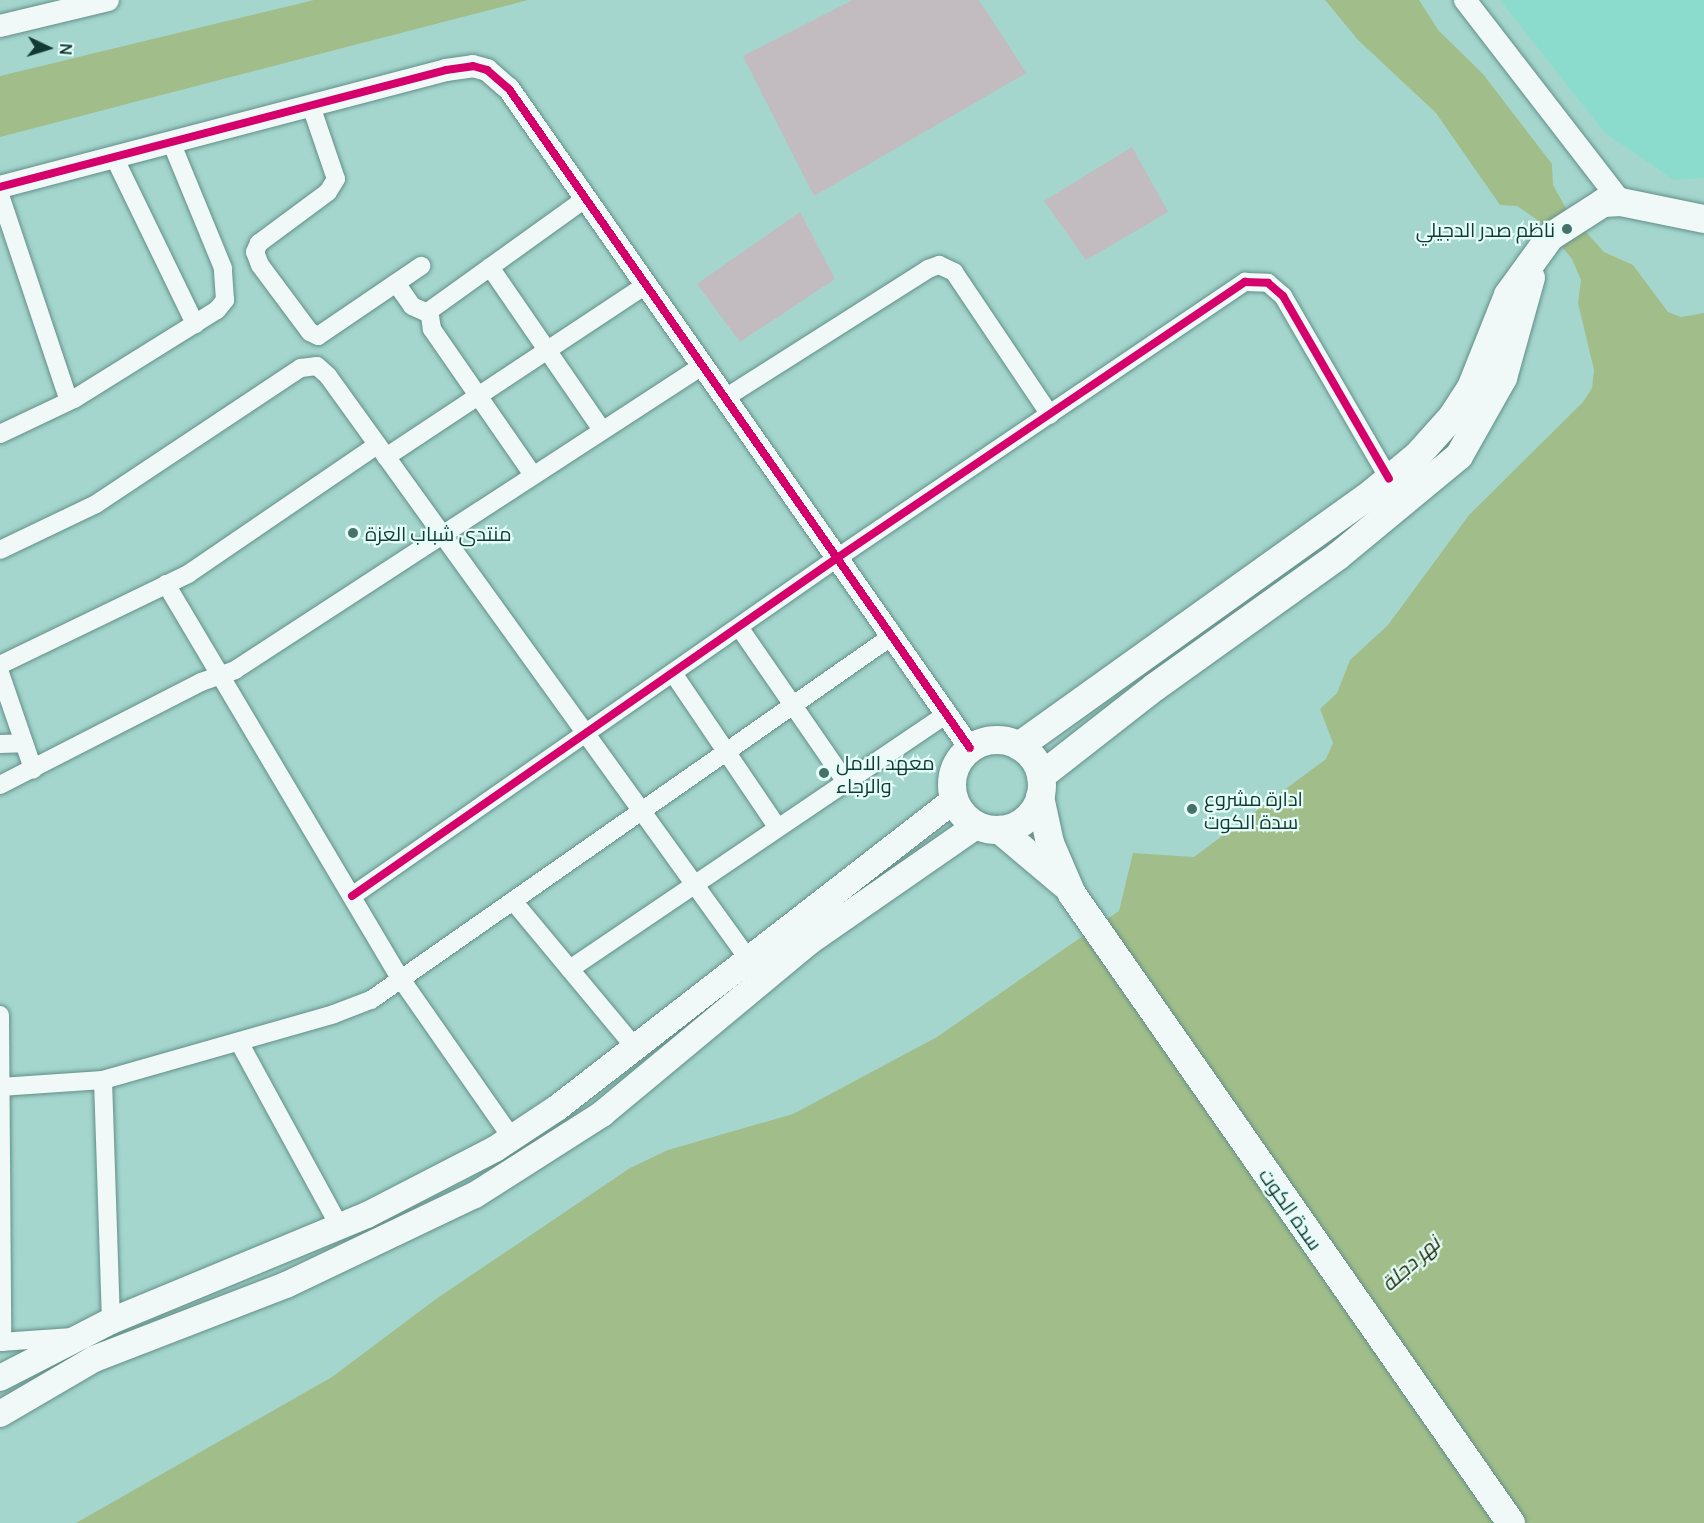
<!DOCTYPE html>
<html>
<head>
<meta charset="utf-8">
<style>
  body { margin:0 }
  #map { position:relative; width:1704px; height:1523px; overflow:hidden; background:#a4d6cd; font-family:Manrope,Cairo,sans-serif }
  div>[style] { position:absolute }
  .built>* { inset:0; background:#8cdcce }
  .green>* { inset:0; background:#c2bbbf }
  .water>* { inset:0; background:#a1be8a }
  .roads { filter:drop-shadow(0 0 2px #638f88) drop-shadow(0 0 2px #638f88) }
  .minor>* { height:18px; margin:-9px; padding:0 9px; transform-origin:9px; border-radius:9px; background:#f1f9f8 }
  .tertiary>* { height:22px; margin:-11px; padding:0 11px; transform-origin:11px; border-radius:11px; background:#f1f9f8 }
  .secondary>* { height:26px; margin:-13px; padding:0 13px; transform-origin:13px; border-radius:13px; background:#f1f9f8 }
  .primary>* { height:28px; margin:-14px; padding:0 14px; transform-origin:14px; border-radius:14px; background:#f1f9f8 }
  .primary>.ring { margin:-14px; padding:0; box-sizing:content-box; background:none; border:28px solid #f1f9f8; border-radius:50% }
  .cycleway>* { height:8px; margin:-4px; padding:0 4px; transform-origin:4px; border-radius:4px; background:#d6006c }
  .dots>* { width:16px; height:16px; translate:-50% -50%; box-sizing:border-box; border:3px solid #e5fef9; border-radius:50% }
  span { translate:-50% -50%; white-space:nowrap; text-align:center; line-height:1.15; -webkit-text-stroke:4.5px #e5fef9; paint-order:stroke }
  .poi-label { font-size:20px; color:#123a33 }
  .right { translate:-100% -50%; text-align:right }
  .left { translate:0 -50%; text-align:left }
  .street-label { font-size:20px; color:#123a33 }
  .water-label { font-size:21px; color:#262d0f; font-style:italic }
  .north { position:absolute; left:18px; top:18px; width:60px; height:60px; -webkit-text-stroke:4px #e5fef9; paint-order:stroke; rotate:94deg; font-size:16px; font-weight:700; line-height:24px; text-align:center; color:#123a33 }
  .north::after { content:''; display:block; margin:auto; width:21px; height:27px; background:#123a33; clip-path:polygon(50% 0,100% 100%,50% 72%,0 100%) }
</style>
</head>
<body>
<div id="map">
  <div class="built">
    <div style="clip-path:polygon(1500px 0,1704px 0,1704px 178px,1674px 180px,1605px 133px)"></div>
  </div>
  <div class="green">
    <div style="clip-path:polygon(853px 0,979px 0,1026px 73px,814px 196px,743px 56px)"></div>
    <div style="clip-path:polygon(1132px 147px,1168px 212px,1086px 260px,1044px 201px)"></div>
    <div style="clip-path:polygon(800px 212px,835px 279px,740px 342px,697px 284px)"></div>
  </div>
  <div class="water">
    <div style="clip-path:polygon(314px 0,528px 0,0 137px,0 76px)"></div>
    <div style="clip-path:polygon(1325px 0,1419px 0,1439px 31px,1483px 74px,1552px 164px,1553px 185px,1568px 212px,1604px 252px,1633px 265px,1668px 312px,1681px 317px,1704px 313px,1704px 1523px,76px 1523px,332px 1377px,436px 1299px,630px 1168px,668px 1150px,793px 1114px,937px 1037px,1119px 911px,1133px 853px,1194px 857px,1326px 759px,1333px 743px,1320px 709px,1337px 693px,1350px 660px,1388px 625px,1469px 515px,1583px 402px,1592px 388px,1594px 370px,1578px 303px,1581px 280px,1572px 259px,1544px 225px,1529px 214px,1517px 206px,1500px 205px,1436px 113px,1358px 40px)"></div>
  </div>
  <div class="roads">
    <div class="minor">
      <div style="left:311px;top:106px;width:77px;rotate:71.1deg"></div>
      <div style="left:336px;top:179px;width:15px;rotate:122deg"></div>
      <div style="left:328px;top:192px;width:86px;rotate:143.5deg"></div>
      <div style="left:259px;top:243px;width:10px;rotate:114deg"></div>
      <div style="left:255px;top:252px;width:14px;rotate:69deg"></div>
      <div style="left:260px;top:265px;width:84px;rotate:53.3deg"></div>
      <div style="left:310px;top:332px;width:9px;rotate:27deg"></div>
      <div style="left:318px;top:336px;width:125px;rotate:-34.2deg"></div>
      <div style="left:114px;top:157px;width:186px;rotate:64.1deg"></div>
      <div style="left:0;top:195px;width:217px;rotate:71.5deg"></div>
      <div style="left:490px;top:267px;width:198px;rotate:55.5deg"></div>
      <div style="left:396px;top:283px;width:28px;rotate:55deg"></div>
      <div style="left:412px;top:306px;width:17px;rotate:24deg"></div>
      <div style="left:725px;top:398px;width:241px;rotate:-32.4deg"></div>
      <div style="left:928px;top:269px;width:12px;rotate:-20deg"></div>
      <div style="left:939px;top:265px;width:17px;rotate:25deg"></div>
      <div style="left:954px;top:272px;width:172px;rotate:56.1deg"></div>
      <div style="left:0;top:434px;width:82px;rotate:-25.3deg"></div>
      <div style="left:74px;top:399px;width:168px;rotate:-31.9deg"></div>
      <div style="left:217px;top:310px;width:13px;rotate:-51deg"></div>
      <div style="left:225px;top:300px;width:32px;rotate:-94deg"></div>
      <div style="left:223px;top:268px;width:136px;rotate:-112.4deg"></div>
      <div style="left:386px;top:457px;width:312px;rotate:-33.5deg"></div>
      <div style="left:533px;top:475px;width:178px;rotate:-124.7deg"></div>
      <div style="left:432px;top:329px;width:18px;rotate:-99deg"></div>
      <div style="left:429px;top:311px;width:192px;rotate:-35.7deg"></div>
      <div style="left:0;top:550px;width:106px;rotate:-25.6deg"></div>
      <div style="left:96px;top:504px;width:246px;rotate:-33.6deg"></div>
      <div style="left:301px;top:368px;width:16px;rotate:-7deg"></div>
      <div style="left:317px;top:366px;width:15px;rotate:42deg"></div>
      <div style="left:328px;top:376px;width:720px;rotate:54.21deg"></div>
      <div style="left:166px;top:584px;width:460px;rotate:59.3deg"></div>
      <div style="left:401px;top:979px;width:194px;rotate:55.1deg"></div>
      <div style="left:739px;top:627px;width:188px;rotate:55.4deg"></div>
      <div style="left:0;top:665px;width:209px;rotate:-25.8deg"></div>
      <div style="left:188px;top:574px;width:229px;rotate:-34.3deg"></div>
      <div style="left:0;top:673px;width:102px;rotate:71deg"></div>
      <div style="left:673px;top:673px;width:187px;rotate:55.9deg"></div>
      <div style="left:0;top:744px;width:24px;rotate:-2deg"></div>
      <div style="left:0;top:785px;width:226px;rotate:-27.1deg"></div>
      <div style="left:201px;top:682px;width:36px;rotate:-19deg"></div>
      <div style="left:235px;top:670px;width:557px;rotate:-33.06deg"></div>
      <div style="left:352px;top:896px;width:591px;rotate:-34.87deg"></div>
      <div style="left:837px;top:558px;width:493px;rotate:-34.1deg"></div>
      <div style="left:1245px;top:282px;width:23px;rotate:2deg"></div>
      <div style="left:1268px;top:283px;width:20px;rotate:41deg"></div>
      <div style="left:1283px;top:296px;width:211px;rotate:59.9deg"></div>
      <div style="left:513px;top:901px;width:189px;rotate:50.2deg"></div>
      <div style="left:570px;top:969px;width:454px;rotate:-34.1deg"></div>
      <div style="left:0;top:1015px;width:327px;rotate:89.6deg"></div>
      <div style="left:239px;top:1042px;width:211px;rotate:61.4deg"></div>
      <div style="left:103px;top:1080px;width:241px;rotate:88.1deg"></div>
      <div style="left:0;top:1087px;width:103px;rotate:-3.9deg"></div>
      <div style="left:103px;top:1080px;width:240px;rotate:-15.9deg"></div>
      <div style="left:334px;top:1014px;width:40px;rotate:-21deg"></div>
      <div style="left:371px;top:1000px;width:636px;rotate:-34.94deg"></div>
      <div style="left:0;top:1342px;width:73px;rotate:-3.9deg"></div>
    </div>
    <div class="tertiary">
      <div style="left:1465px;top:0;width:255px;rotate:52.3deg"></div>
      <div style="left:0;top:26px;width:111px;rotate:-13.5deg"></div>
      <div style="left:0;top:187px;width:461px;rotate:-14.7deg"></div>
      <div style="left:446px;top:70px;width:27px;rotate:-8deg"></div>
      <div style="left:473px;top:66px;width:15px;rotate:16deg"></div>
      <div style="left:487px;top:70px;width:29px;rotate:41deg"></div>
      <div style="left:509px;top:89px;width:804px;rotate:55.03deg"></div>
    </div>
    <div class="secondary">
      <div style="left:0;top:1378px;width:125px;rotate:-27.2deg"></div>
      <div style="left:111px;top:1321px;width:277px;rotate:-22.5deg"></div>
      <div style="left:367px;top:1215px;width:144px;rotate:-27.3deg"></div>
      <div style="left:495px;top:1149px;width:74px;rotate:-33.5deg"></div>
      <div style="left:557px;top:1108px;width:502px;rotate:-37.8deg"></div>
      <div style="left:0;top:1414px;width:109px;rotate:-30.3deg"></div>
      <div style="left:94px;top:1359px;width:206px;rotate:-21.1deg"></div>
      <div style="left:286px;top:1285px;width:209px;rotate:-25.5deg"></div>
      <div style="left:475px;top:1195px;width:151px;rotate:-32.5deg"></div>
      <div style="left:602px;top:1114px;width:269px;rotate:-39.7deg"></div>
      <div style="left:809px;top:942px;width:203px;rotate:-34.8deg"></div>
    </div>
    <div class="primary">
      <div class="ring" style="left:952px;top:740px;width:62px;height:62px"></div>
      <div style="left:1019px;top:746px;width:434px;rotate:-35.6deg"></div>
      <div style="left:1372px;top:493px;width:58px;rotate:-39.4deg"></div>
      <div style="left:1417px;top:456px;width:52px;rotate:-48.1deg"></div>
      <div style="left:1452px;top:417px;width:35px;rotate:-57deg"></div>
      <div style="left:1471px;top:388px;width:100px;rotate:-68.3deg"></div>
      <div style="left:1508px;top:295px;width:72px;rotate:-54.1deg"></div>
      <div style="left:1550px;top:237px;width:63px;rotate:-32.7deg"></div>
      <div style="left:1603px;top:203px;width:18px;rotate:-3deg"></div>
      <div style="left:1621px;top:202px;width:85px;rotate:11.6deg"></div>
      <div style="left:1041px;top:776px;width:145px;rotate:-38deg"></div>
      <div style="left:1155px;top:687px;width:225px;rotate:-35.6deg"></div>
      <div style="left:1338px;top:556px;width:157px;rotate:-39.6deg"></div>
      <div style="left:1459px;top:456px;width:90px;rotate:-60.6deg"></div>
      <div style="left:1503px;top:378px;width:104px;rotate:-74.4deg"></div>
      <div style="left:1040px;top:797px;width:47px;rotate:77.7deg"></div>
      <div style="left:1050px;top:843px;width:56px;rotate:66.7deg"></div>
      <div style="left:1072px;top:894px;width:767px;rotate:55.09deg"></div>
      <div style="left:1000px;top:830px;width:85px;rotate:40.2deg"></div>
    </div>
  </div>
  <div class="cycleway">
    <div style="left:0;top:187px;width:461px;rotate:-14.7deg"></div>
    <div style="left:446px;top:70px;width:27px;rotate:-8deg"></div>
    <div style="left:473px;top:66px;width:15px;rotate:16deg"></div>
    <div style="left:487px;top:70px;width:29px;rotate:41deg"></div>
    <div style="left:509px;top:89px;width:804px;rotate:55.03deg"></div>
    <div style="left:352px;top:896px;width:591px;rotate:-34.87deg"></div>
    <div style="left:837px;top:558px;width:493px;rotate:-34.1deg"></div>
    <div style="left:1245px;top:282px;width:23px;rotate:2deg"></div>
    <div style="left:1268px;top:283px;width:20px;rotate:41deg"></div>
    <div style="left:1283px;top:296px;width:211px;rotate:59.9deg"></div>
  </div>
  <div class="dots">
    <div style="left:1567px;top:229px;background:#457169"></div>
    <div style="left:353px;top:533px;background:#457169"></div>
    <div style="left:824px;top:773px;background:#457169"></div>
    <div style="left:1192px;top:809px;background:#457169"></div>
  </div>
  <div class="poi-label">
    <span class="right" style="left:1555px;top:229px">ناظم صدر الدجيلي</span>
    <span class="left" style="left:365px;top:533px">منتدى شباب العزة</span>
    <span class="left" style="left:836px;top:774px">معهد الامل<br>والرجاء</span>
    <span class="left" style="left:1204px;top:810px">ادارة مشروع<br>سدة الكوت</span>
  </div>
  <div class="street-label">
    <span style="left:1291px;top:1209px;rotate:55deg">سدة الكوت</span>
  </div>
  <div class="water-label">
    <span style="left:1410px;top:1263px;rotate:-42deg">نهر دجلة</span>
  </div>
  <div class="north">N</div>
</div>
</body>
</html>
